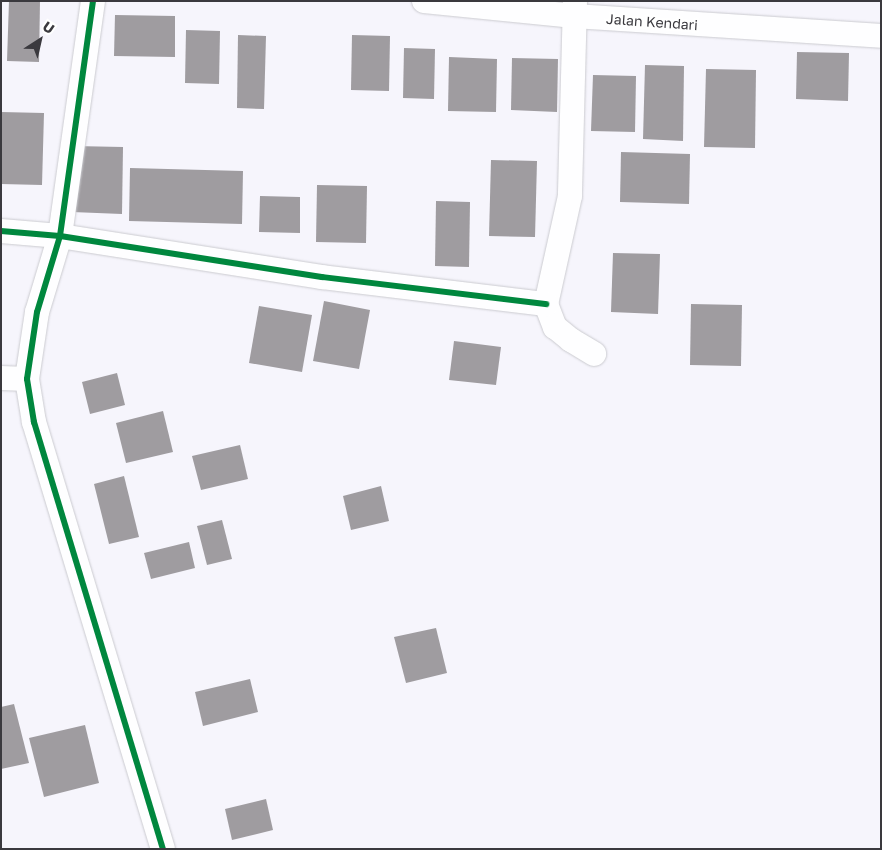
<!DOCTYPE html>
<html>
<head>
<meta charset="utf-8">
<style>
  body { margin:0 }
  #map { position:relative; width:882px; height:850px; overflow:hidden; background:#f6f5fc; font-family:"Golos Text",sans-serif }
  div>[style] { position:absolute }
  .building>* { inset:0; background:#9f9ca0 }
  .roads { filter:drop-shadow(0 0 1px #cbcbd0) drop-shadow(0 0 1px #cbcbd0) }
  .minor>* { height:24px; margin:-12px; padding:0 12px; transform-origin:12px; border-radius:12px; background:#fefeff }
  .cycleway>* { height:6px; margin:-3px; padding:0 3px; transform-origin:3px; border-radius:3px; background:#00873e }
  span { translate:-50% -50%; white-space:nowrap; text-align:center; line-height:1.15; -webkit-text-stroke:5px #fff; paint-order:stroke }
  .street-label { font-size:14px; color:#3a393e }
  .frame { position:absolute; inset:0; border:2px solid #3a393e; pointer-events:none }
  .north { position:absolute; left:15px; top:15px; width:50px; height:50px; -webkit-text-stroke:4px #fff; paint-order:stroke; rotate:35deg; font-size:14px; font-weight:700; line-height:20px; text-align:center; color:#3a393e }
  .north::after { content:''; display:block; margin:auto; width:18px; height:22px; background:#3a393e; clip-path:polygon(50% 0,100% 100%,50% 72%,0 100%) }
</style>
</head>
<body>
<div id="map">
  <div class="building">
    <div style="clip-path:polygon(9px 1px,40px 1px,39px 62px,7px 61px)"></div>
    <div style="clip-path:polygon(115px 15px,175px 16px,175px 57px,114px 56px)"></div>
    <div style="clip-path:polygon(186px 30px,220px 31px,219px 84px,185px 83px)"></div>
    <div style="clip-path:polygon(238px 35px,266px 36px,264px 109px,237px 108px)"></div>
    <div style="clip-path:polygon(352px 35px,390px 36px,389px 91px,351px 90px)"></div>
    <div style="clip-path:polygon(404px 48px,435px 49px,434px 99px,403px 98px)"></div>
    <div style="clip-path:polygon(797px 52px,849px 53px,848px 101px,796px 99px)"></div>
    <div style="clip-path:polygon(449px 57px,497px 59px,496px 112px,448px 111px)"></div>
    <div style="clip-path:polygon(512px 58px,558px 59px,557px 112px,511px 110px)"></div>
    <div style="clip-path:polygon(645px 65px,684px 66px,683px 141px,643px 139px)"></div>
    <div style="clip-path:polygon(706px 69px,756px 70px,755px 148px,704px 147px)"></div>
    <div style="clip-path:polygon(593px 75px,636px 76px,635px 132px,591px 131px)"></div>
    <div style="clip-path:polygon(1px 112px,44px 113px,42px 185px,1px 184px)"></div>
    <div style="clip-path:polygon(74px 146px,123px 147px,122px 214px,72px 212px)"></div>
    <div style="clip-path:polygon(621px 152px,690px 154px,689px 204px,620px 202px)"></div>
    <div style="clip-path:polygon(491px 160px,537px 161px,535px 237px,489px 236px)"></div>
    <div style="clip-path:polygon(130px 168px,243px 171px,242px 224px,129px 221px)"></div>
    <div style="clip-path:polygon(317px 185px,367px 186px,366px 243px,316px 242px)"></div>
    <div style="clip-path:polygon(260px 196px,300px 197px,300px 233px,259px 232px)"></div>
    <div style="clip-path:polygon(436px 201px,470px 202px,469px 267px,435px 266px)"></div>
    <div style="clip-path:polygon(613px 253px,660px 254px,658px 314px,611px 312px)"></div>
    <div style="clip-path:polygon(324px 301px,370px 310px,359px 369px,313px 361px)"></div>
    <div style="clip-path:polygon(691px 304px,742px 305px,741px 366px,690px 365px)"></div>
    <div style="clip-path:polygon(259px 306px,312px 315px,302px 372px,249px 363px)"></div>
    <div style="clip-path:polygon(454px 341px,501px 347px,496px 385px,449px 380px)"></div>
    <div style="clip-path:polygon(117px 373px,125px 405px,90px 414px,82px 382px)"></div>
    <div style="clip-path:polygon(163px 411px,173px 452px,126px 463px,116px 423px)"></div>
    <div style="clip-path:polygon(240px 445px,248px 479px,201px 490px,192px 456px)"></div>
    <div style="clip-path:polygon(124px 476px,139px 537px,109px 544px,94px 484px)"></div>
    <div style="clip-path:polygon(381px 486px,389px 521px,351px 530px,343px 496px)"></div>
    <div style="clip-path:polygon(222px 520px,232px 559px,207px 565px,197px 526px)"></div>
    <div style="clip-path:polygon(189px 542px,195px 568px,151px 579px,144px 553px)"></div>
    <div style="clip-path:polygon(436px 628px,447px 673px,406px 683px,394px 637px)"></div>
    <div style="clip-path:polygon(250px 679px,258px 712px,203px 726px,195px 692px)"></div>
    <div style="clip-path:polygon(14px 704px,29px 763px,1px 769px,1px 707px)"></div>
    <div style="clip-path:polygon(85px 725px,99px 783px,44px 797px,29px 738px)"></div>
    <div style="clip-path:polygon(266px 799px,273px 830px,232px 840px,225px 809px)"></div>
  </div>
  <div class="roads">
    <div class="minor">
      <div style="left:93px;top:1px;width:237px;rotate:98deg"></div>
      <div style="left:60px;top:236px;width:79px;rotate:106.8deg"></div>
      <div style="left:37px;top:312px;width:68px;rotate:98.5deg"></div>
      <div style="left:27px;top:379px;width:44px;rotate:80.8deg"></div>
      <div style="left:34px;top:422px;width:446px;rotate:73.2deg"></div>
      <div style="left:424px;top:1px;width:151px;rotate:5.7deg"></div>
      <div style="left:574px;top:16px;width:308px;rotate:3.7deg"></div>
      <div style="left:575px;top:1px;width:195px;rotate:91.5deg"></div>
      <div style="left:570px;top:196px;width:111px;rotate:102.5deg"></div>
      <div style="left:546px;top:304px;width:25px;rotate:69deg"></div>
      <div style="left:555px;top:327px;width:21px;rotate:39deg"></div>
      <div style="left:571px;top:340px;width:27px;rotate:31deg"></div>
      <div style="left:1px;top:231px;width:59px;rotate:4.8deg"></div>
      <div style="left:60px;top:236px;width:265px;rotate:8.9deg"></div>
      <div style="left:322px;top:277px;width:226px;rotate:6.9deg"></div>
      <div style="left:1px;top:378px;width:26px;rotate:2deg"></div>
    </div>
  </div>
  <div class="cycleway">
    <div style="left:93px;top:1px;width:237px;rotate:98deg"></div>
    <div style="left:60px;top:236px;width:79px;rotate:106.8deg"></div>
    <div style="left:37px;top:312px;width:68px;rotate:98.5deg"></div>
    <div style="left:27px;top:379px;width:44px;rotate:80.8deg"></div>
    <div style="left:34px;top:422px;width:446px;rotate:73.2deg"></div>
    <div style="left:1px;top:231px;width:59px;rotate:4.8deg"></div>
    <div style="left:60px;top:236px;width:265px;rotate:8.9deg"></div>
    <div style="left:322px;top:277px;width:226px;rotate:6.9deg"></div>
  </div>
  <div class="street-label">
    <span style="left:652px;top:22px;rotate:4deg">Jalan Kendari</span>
  </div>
  <div class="frame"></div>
  <div class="north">U</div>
</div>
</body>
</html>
